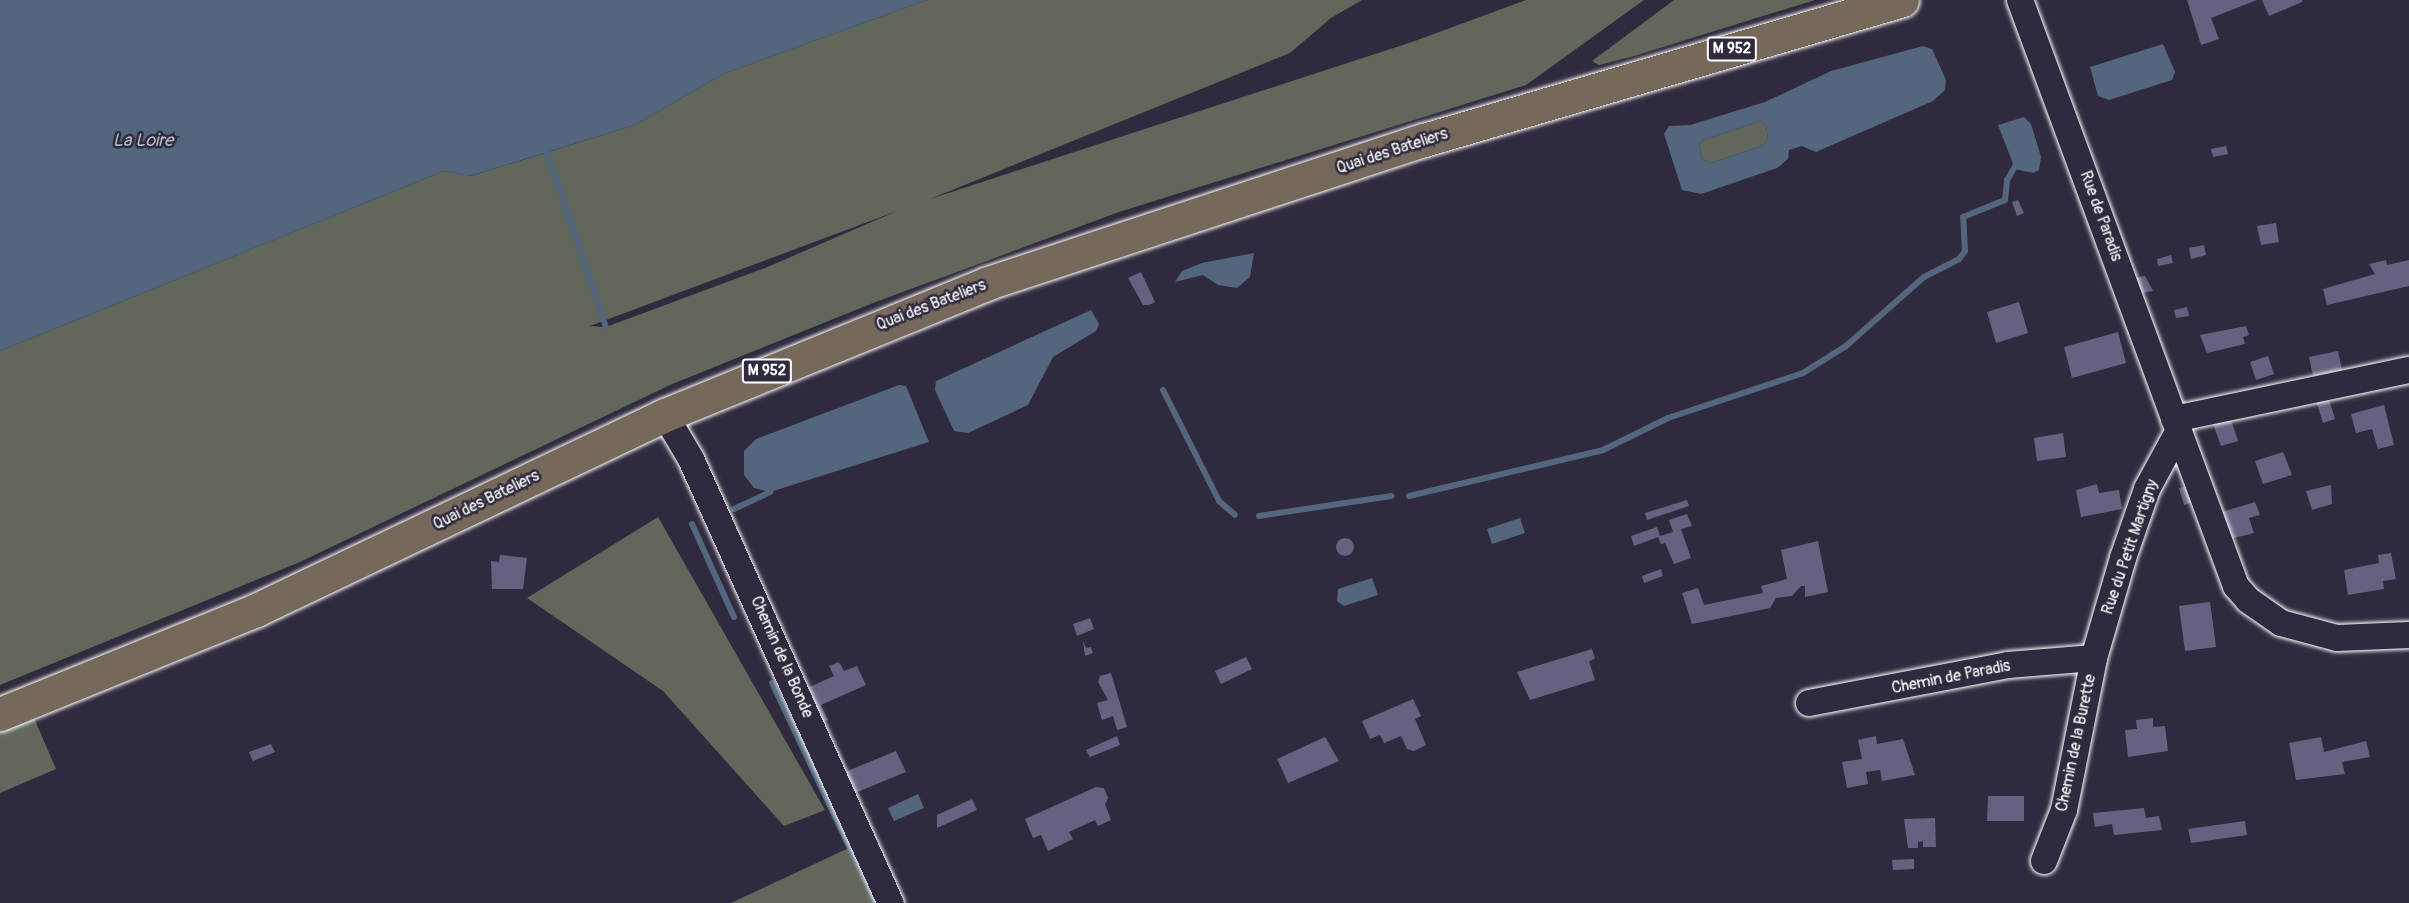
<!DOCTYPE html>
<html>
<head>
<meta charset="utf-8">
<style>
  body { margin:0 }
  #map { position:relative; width:2409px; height:903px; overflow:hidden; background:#2f2a3d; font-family:Pangolin,sans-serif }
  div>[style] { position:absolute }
  .green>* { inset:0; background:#61685b }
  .water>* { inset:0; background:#53667e }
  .stream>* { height:6px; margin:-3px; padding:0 3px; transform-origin:3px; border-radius:3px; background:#53667e }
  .building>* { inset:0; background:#656281 }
  .round { border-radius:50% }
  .roads { filter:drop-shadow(0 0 2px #fff) drop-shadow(0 0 2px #fff) }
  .street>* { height:26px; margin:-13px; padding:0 13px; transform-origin:13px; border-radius:13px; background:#2f2a3d }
  .primary>* { height:33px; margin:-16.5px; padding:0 16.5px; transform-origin:16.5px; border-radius:16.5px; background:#76695c }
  span { translate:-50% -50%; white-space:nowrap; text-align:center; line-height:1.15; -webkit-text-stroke:5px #2f2a3d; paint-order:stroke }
  .shield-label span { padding:2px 4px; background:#2f2a3d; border:2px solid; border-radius:4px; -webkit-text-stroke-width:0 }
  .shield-label { font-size:15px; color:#fff; font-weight:700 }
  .street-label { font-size:16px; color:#fff }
  .water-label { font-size:18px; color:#b2bac5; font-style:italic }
</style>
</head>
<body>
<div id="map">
  <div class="green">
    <div style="clip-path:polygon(evenodd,927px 0,1362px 0,1331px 18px,1290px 53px,930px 199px,1412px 42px,1526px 0,1644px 0,1526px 85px,1119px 212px,873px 303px,670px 385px,300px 562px,0 685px,0 351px,444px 171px,471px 176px,635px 125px,723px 74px,927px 0,897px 211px,765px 268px,606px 327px,590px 326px,897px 211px)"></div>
    <div style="clip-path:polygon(1674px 0,1815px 0,1634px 56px,1599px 65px,1592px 61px)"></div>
    <div style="clip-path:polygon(1760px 121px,1766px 126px,1768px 139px,1762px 146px,1711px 163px,1702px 159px,1699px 145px,1703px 140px)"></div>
    <div style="clip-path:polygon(658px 517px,825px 810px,784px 826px,663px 691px,527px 598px)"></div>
    <div style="clip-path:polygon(34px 718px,56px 769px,0 793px,0 732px)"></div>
    <div style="clip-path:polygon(853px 846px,879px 903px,731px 903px)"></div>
  </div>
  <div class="water">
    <div style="clip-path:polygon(0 0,927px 0,723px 74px,635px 125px,470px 176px,444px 171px,0 351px)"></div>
    <div style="clip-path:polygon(2163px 44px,2175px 72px,2172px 80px,2109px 100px,2098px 96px,2090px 67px)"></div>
    <div style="clip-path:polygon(evenodd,1923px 46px,1932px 49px,1946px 80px,1945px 90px,1933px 101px,1816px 152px,1802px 146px,1789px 150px,1788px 159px,1777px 168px,1701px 194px,1682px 190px,1664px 134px,1669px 126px,1690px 125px,1765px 102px,1831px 71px,1923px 46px,1760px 121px,1766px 126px,1768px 139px,1762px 146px,1711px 163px,1702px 159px,1699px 145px,1703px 140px,1760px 121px)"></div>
    <div style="clip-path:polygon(2024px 117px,2031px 124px,2041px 157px,2039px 170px,2033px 173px,2015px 169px,1998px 125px)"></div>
    <div style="clip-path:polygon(1254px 253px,1250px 277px,1237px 288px,1218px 285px,1203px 275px,1175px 282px,1182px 271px,1202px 263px)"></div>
    <div style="clip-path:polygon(1091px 310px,1099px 324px,1096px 331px,1053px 357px,1028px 405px,968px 433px,954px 431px,935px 390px,936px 381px)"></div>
    <div style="clip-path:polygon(899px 385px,906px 386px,929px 442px,770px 492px,754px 488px,744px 475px,744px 451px,756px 439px)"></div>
    <div style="clip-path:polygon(1520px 518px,1525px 533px,1492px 544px,1487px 529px)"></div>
    <div style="clip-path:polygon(1372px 578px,1378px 595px,1344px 606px,1337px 601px,1338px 589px)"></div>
    <div style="clip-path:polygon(918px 794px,924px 808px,894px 821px,888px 808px)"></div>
  </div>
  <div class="stream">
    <div style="left:544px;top:143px;width:194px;rotate:71.4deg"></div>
    <div style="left:1163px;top:390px;width:124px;rotate:63.2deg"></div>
    <div style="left:1219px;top:501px;width:21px;rotate:41deg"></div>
    <div style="left:1409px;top:496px;width:199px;rotate:-13.3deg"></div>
    <div style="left:1603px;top:450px;width:72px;rotate:-26.2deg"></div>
    <div style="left:1668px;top:418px;width:142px;rotate:-18.4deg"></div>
    <div style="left:1803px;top:373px;width:51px;rotate:-32.1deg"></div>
    <div style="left:1846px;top:346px;width:104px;rotate:-41.5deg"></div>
    <div style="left:1924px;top:277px;width:39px;rotate:-27deg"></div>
    <div style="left:1959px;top:259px;width:10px;rotate:-53deg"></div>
    <div style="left:1965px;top:251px;width:34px;rotate:-93deg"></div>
    <div style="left:1963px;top:217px;width:45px;rotate:-22deg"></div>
    <div style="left:2005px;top:200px;width:20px;rotate:-84deg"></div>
    <div style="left:2007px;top:180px;width:21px;rotate:-59deg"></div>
    <div style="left:734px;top:509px;width:40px;rotate:-25deg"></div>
    <div style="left:1259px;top:516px;width:134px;rotate:-8.6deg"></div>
    <div style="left:692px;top:524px;width:102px;rotate:65.7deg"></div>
    <div style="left:772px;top:683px;width:243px;rotate:64.7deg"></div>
  </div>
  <div class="building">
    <div style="clip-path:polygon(2187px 0,2257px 0,2211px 18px,2219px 39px,2201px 45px)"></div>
    <div style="clip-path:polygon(2262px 0,2302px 0,2302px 2px,2269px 16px)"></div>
    <div style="clip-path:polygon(2226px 146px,2228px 154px,2213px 157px,2211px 149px)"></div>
    <div style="clip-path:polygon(2018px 200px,2024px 213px,2017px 216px,2012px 202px)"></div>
    <div style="clip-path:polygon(2276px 223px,2279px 242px,2261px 245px,2257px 226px)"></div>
    <div style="clip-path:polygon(2204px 245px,2206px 255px,2191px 259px,2189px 248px)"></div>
    <div style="clip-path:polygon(2171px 255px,2173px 263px,2158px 266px,2157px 259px)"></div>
    <div style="clip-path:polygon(2386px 260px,2387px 265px,2409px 260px,2409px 286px,2327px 305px,2323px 289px,2375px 274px,2369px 264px)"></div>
    <div style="clip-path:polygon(1141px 272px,1155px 302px,1149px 305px,1143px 305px,1128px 278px)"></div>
    <div style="clip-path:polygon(2145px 276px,2153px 291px,2136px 294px,2133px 278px)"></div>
    <div style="clip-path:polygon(2019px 302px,2028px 333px,1996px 343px,1987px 312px)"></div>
    <div style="clip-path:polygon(2187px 307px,2189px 316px,2176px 318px,2174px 310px)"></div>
    <div style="clip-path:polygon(2246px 326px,2249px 335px,2243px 337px,2245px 344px,2207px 353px,2200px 335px)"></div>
    <div style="clip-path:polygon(2118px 332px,2126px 363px,2072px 378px,2064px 347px)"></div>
    <div style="clip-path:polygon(2338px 351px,2342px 370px,2313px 376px,2309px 357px)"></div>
    <div style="clip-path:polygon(2268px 356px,2274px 374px,2256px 380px,2250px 362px)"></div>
    <div style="clip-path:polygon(2328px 396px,2335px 419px,2323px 423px,2315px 398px)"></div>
    <div style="clip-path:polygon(2384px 405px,2394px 445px,2378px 449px,2372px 429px,2356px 433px,2351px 414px)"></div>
    <div style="clip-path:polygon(2230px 417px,2238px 441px,2221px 446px,2212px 421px)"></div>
    <div style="clip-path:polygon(2063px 433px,2066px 457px,2037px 461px,2034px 438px)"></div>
    <div style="clip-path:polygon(2283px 452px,2292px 475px,2263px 484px,2255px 461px)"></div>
    <div style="clip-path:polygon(2097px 484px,2099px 493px,2119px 490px,2122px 509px,2081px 517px,2076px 490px)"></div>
    <div style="clip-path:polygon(2331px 485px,2332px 504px,2312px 510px,2306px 491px)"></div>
    <div style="clip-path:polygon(2188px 486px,2194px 502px,2184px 505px,2179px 488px)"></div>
    <div style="clip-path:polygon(1687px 500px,1689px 506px,1647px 520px,1645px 513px)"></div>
    <div style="clip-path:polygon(2255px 502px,2260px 515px,2249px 518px,2254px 533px,2230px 539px,2215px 514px)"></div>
    <div style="clip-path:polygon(1687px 514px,1692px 526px,1681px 529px,1691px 558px,1674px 564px,1665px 543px,1661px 544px,1658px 537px,1634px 546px,1631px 536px,1657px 527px,1660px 536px,1673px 532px,1669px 520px)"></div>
    <div class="round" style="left:1336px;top:538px;width:18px;height:18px"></div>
    <div style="clip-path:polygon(1818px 541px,1828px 592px,1805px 597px,1805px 586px,1801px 586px,1792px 596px,1776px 598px,1770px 608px,1692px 624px,1682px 593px,1698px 588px,1704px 605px,1763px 593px,1761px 586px,1787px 579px,1781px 550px)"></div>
    <div style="clip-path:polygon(2391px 553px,2396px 579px,2383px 581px,2384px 589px,2348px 595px,2344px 570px,2379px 563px,2378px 555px)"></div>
    <div style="clip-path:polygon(500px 555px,527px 558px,523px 589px,492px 589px,491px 561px,499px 562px)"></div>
    <div style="clip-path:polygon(1661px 569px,1663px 576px,1644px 583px,1642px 576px)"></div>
    <div style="clip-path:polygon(2210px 602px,2216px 647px,2185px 651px,2179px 606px)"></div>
    <div style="clip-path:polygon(1090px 618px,1094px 629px,1077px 636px,1073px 624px)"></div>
    <div style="clip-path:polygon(1083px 641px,1086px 648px,1091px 647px,1093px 653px,1085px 656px)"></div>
    <div style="clip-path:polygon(1592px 649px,1595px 659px,1589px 661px,1595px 680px,1530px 700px,1517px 672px)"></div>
    <div style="clip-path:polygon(1246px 657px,1252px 669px,1221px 684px,1215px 671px)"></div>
    <div style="clip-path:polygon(839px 662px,844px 671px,857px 666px,866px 685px,821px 705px,828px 720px,821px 723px,805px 689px,834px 676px,829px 666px)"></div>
    <div style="clip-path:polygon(1111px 673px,1127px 727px,1117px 730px,1113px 716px,1102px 720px,1097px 703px,1108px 700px,1098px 682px,1100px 676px)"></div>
    <div style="clip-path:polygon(1413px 699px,1421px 716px,1415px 719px,1426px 745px,1414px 751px,1407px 749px,1401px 736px,1384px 743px,1380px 735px,1370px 739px,1362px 721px)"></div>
    <div style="clip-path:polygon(2153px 718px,2153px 727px,2165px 726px,2168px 751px,2128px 757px,2125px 730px,2137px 729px,2136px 720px)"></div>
    <div style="clip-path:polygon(1117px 736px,1120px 745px,1090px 757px,1086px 750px)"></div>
    <div style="clip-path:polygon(1876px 736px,1877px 744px,1903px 739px,1915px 775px,1882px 781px,1880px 770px,1866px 772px,1868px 784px,1847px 788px,1842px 762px,1862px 759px,1858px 740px)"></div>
    <div style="clip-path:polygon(1325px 737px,1339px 761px,1288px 783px,1277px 759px)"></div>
    <div style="clip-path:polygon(2321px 737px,2324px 752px,2366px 741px,2370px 757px,2342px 762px,2345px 774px,2296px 780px,2289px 743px)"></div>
    <div style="clip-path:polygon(271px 744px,275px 752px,253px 761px,249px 752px)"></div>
    <div style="clip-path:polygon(896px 751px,906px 772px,855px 793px,845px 772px)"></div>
    <div style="clip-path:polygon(1096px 787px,1104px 788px,1108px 798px,1105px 804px,1111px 820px,1098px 826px,1095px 820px,1069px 832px,1073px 839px,1048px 851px,1041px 835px,1033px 838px,1025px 819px)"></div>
    <div style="clip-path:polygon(1988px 796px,2024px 796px,2024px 821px,1987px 821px)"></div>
    <div style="clip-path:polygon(972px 799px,977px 810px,937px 828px,937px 815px)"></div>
    <div style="clip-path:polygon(2144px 808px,2146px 818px,2159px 816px,2162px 830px,2114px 835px,2112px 824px,2095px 827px,2093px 813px)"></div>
    <div style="clip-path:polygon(1935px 818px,1936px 847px,1923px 847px,1923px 841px,1918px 842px,1918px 848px,1908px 848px,1904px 819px)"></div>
    <div style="clip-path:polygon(2245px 821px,2247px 835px,2191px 843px,2188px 829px)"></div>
    <div style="clip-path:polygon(1914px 859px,1914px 869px,1893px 870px,1892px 860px)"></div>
  </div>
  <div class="roads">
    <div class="street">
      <div style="left:2020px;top:0;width:625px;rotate:69.77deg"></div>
      <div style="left:2236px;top:586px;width:18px;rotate:49deg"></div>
      <div style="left:2248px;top:600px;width:40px;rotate:34.9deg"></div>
      <div style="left:2281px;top:623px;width:58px;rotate:15deg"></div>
      <div style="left:2337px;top:638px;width:72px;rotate:-2.4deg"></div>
      <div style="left:665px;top:415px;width:51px;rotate:59.4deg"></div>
      <div style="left:691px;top:459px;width:487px;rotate:65.8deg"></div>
      <div style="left:2174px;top:419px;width:240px;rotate:-11.8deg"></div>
      <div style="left:1809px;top:703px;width:203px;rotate:-10.8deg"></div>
      <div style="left:2008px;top:665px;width:86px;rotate:-4.7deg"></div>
      <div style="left:2044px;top:861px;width:55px;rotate:-68.6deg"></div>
      <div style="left:2064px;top:810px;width:155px;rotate:-78.8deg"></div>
      <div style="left:2094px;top:658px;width:104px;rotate:-73.8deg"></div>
      <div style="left:2123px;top:558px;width:73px;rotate:-70.8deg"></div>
      <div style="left:2147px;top:489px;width:65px;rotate:-61.5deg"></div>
    </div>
    <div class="primary">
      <div style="left:0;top:714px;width:276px;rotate:-22.1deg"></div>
      <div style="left:256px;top:610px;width:453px;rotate:-25.5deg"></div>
      <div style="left:665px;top:415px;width:349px;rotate:-22.2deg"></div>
      <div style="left:988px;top:283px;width:459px;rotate:-18.2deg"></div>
      <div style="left:1424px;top:140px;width:498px;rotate:-16.3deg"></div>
    </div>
  </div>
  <div class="shield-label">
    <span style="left:1732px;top:49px">M 952</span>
    <span style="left:767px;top:371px">M 952</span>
  </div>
  <div class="street-label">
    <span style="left:1392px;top:151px;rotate:-18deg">Quai des Bateliers</span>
    <span style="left:2101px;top:216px;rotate:70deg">Rue de Paradis</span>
    <span style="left:931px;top:305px;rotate:-21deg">Quai des Bateliers</span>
    <span style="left:486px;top:500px;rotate:-26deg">Quai des Bateliers</span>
    <span style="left:2130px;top:547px;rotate:-71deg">Rue du Petit Martigny</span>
    <span style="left:782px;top:657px;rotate:66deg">Chemin de la Bonde</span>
    <span style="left:1951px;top:677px;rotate:-11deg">Chemin de Paradis</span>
    <span style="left:2076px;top:743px;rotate:-78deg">Chemin de la Burette</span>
  </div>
  <div class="water-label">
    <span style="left:143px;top:141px">La Loire</span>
  </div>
</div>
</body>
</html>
